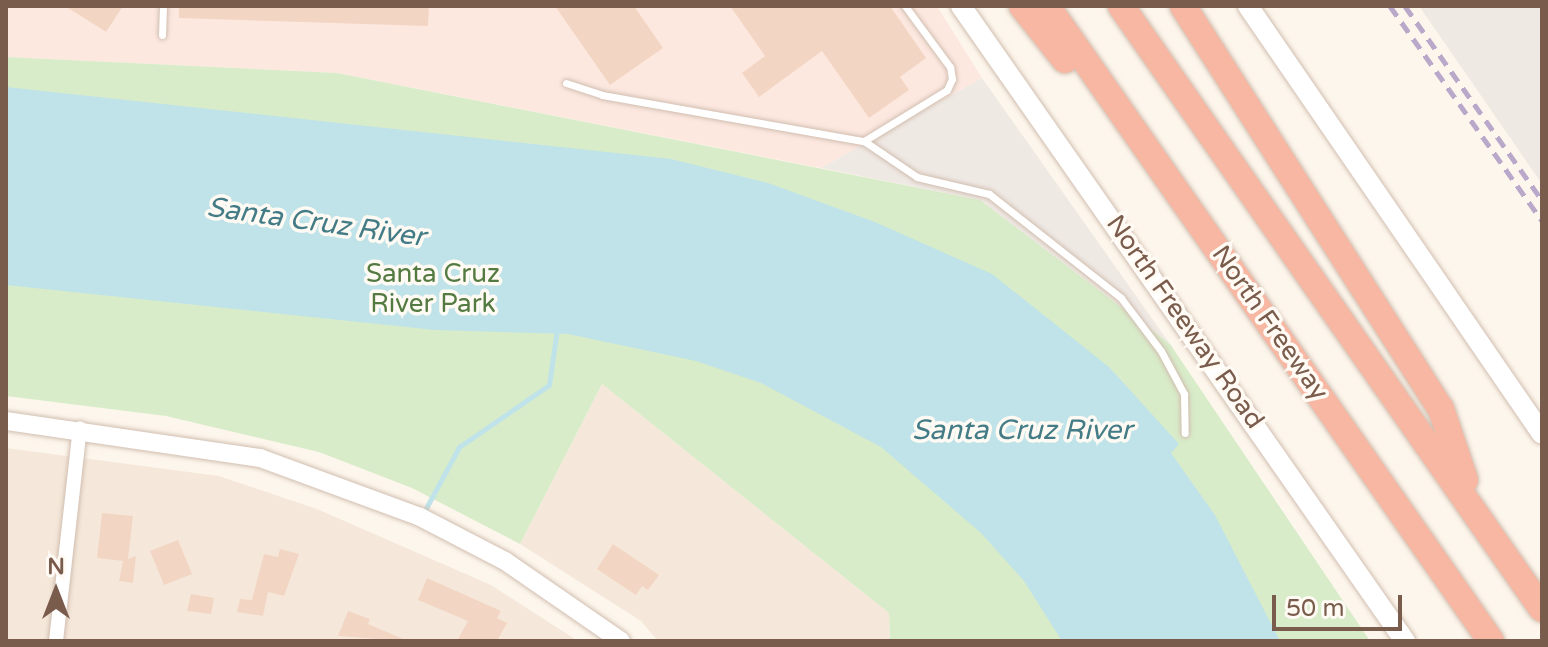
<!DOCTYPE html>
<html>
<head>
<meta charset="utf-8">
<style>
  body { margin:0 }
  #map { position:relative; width:1548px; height:647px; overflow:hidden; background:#fdf6ec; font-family:"Varela Round",sans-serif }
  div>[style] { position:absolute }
  .residential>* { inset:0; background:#f5e8da }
  .commercial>* { inset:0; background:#fde8e0 }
  .industrial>* { inset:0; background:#efe9e4 }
  .green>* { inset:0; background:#d8ecc9 }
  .water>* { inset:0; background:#bfe3e8 }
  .stream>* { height:5px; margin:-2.5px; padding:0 2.5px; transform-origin:2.5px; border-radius:2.5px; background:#bfe3e8 }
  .building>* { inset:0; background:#f3d5c3 }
  .roads { filter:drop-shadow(0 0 2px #d1beb0) drop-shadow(0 0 2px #d1beb0) }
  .service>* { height:7px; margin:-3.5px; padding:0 3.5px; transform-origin:3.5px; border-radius:3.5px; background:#fff }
  .minor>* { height:14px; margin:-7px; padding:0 7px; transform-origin:7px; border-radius:7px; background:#fff }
  .tertiary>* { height:18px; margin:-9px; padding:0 9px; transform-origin:9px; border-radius:9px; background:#fff }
  .secondary>* { height:20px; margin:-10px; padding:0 10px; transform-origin:10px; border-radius:10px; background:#fff }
  .motorway>* { height:26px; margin:-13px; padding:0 13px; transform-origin:13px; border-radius:13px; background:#f7b7a3 }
  .rail>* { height:5px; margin-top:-2.5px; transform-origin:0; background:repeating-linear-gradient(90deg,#b9a8c9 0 12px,transparent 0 20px) }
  span { translate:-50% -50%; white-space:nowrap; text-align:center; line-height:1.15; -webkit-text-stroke:7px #fffaf3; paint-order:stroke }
  .park-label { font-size:26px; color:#537a41 }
  .street-label { font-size:26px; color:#7a5c4d }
  .water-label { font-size:28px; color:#437c86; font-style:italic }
  .frame { position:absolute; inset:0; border:8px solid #7a5c4d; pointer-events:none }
  .north { position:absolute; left:16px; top:551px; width:80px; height:80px; -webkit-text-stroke:6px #fffaf3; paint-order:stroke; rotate:0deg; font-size:22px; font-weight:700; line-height:32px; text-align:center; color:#7a5c4d }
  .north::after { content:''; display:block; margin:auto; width:28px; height:36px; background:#7a5c4d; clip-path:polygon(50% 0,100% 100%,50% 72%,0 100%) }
  .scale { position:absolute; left:1272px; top:595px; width:130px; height:36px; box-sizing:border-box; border:4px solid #7a5c4d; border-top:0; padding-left:10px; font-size:24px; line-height:28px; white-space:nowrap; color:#7a5c4d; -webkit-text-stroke:6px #fffaf3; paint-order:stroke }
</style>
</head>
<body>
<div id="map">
  <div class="residential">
    <div style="clip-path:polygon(602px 384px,889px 613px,890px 641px,658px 641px,641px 621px,520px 544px)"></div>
    <div style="clip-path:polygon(6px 448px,219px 476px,317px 509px,491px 585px,578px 641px,6px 641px)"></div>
  </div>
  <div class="commercial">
    <div style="clip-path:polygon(6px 6px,937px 6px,982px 78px,821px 168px,337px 73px,6px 57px)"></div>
  </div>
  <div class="industrial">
    <div style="clip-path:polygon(1419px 6px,1542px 6px,1542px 184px)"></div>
    <div style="clip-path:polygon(982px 78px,1170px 344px,980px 200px,821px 168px)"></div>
  </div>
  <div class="green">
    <div style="clip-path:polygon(6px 57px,337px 73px,980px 200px,1170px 344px,1370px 641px,890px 641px,889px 613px,602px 384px,520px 544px,412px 488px,319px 452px,166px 416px,6px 396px)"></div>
  </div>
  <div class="water">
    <div style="clip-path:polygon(6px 87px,671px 159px,768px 183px,875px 222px,992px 274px,1109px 367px,1179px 444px,1171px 453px,1215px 515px,1280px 641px,1062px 641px,1024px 581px,981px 533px,881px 447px,761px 383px,696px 361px,568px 334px,435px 330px,6px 285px)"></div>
  </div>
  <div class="stream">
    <div style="left:425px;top:510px;width:72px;rotate:-61.6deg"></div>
    <div style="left:459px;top:447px;width:109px;rotate:-34.6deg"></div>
    <div style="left:549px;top:385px;width:57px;rotate:-81.9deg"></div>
  </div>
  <div class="building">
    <div style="clip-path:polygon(65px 6px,123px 6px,106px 32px)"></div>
    <div style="clip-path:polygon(179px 6px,429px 6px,428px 26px,179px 18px)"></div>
    <div style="clip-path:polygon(555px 6px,634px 6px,663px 48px,610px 85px)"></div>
    <div style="clip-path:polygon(730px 6px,890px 6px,926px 58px,900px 77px,909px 90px,869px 118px,822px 51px,759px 97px,742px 73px,765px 56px)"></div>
    <div style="clip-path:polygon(102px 513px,133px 516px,128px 559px,136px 556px,133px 583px,119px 581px,123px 561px,97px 558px)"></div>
    <div style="clip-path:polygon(178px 540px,192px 574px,164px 585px,150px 551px)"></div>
    <div style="clip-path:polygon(613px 544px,659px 575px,648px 590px,642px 586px,636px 595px,597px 569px)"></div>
    <div style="clip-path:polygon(280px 549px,299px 554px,284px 596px,268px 592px,263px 616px,237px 612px,240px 599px,252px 600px,264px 554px,278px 557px)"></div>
    <div style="clip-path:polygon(427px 578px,501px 611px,497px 618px,507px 623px,497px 641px,457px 641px,468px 621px,418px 600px)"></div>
    <div style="clip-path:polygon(191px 594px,214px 598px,211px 614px,187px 611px)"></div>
    <div style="clip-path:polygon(348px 611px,370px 619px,368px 624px,408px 641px,338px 636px)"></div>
  </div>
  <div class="roads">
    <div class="service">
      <div style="left:162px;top:35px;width:29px;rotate:-88deg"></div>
      <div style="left:566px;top:83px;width:38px;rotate:18deg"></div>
      <div style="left:602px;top:95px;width:266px;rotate:10deg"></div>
      <div style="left:864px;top:141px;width:97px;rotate:-31.6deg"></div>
      <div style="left:947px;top:90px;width:12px;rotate:-66deg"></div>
      <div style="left:952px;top:79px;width:12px;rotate:-99deg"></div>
      <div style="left:950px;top:67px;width:76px;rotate:-126.4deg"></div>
      <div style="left:864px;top:141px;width:64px;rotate:34.2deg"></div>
      <div style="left:917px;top:177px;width:74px;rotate:13.3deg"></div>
      <div style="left:989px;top:194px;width:168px;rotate:38.2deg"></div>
      <div style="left:1121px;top:298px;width:66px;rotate:53deg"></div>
      <div style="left:1161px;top:351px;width:49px;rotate:61.9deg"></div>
      <div style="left:1184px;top:394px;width:39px;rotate:89deg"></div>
    </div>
    <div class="minor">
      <div style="left:56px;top:641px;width:214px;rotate:-83.6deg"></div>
    </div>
    <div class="tertiary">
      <div style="left:6px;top:421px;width:257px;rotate:8.3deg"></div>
      <div style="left:260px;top:458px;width:171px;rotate:20.2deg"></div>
      <div style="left:420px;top:517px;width:96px;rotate:27.4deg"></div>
      <div style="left:505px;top:561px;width:141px;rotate:34.6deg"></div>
    </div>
    <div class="secondary">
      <div style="left:961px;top:6px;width:775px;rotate:55.04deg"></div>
      <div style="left:1248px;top:6px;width:519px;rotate:55.51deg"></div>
    </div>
    <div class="motorway">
      <div style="left:1022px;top:6px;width:69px;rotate:51.5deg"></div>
      <div style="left:1047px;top:6px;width:775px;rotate:55.04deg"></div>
      <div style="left:1121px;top:6px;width:735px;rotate:55.08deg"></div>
      <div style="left:1183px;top:6px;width:479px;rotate:57.4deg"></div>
      <div style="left:1441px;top:409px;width:75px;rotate:71.3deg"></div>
    </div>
  </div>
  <div class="rail">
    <div style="left:1390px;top:6px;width:263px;rotate:54.7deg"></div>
    <div style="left:1405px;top:6px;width:237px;rotate:54.8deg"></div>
  </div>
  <div class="park-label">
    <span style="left:433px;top:289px">Santa Cruz<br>River Park</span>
  </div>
  <div class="street-label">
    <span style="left:1185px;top:322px;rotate:55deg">North Freeway Road</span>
    <span style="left:1270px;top:323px;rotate:55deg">North Freeway</span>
  </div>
  <div class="water-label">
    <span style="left:316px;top:222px;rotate:8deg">Santa Cruz River</span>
    <span style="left:1022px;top:430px">Santa Cruz River</span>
  </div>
  <div class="frame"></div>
  <div class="north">N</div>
  <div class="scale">50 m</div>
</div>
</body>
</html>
